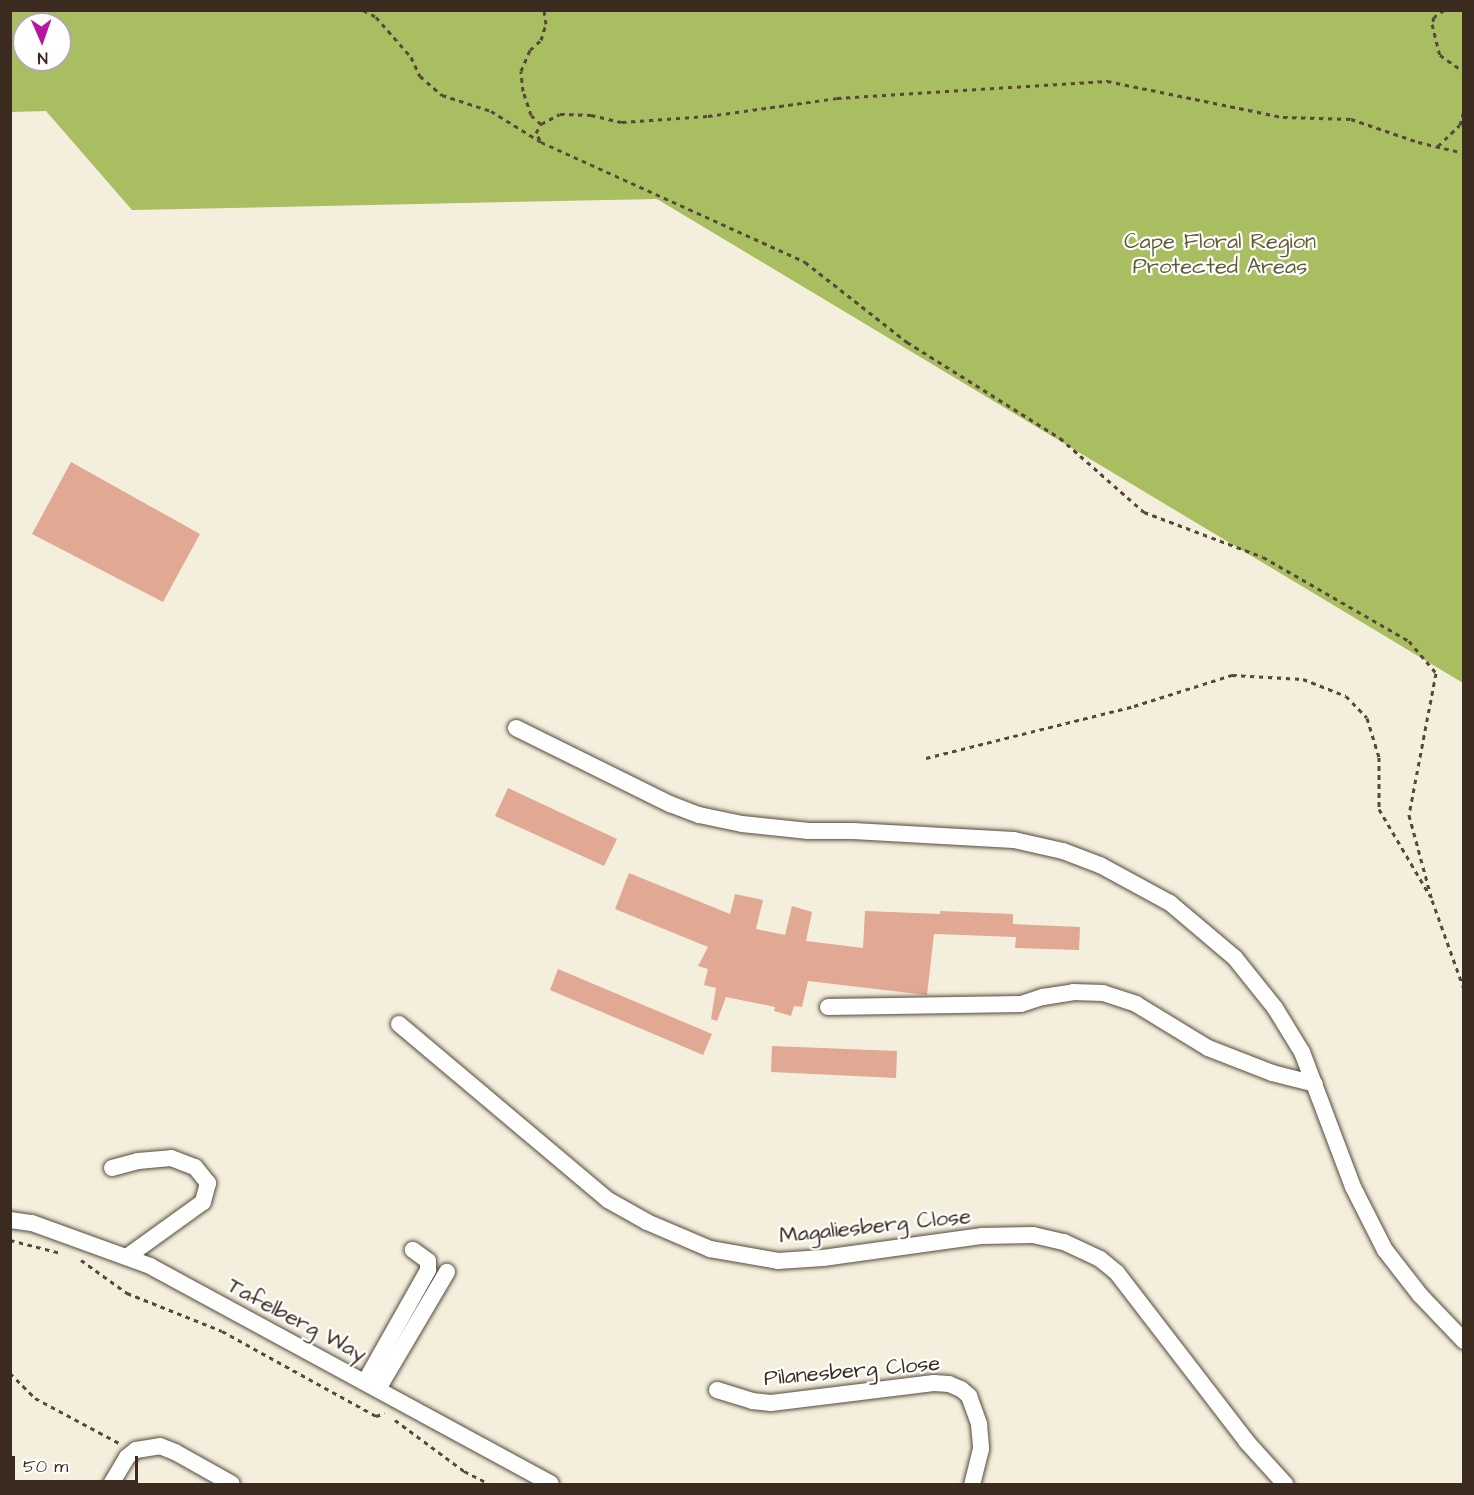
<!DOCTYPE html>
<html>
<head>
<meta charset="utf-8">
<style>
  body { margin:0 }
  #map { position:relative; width:1474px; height:1495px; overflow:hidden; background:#f4efdd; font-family:"Architects Daughter",sans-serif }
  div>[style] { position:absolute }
  .green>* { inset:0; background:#a9bd61 }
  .building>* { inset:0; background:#e1a893 }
  .path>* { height:3px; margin-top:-1.5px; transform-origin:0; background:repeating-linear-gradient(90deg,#57483b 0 4.5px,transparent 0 9px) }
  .roads { filter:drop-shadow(0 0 2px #57483b) drop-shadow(0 0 2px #57483b) }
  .minor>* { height:16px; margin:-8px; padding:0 8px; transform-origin:8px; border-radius:8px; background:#fff }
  span { translate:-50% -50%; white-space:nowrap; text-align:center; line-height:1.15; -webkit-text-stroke:4.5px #fff; paint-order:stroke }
  .park-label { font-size:22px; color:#625d35 }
  .street-label { font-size:22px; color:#3b2a1e }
  .frame { position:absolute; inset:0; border:12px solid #3b2a1e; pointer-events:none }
  .north { position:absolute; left:12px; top:12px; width:60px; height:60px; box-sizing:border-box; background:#fff; border:2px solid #b1aaa5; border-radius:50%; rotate:178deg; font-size:16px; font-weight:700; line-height:24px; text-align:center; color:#3b2a1e }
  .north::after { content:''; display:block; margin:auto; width:21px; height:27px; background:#b5179e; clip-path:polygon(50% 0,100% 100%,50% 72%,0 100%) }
  .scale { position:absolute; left:12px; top:1456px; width:126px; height:27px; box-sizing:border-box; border:3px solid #3b2a1e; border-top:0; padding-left:8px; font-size:18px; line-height:21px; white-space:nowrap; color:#3b2a1e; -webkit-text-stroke:4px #fff; paint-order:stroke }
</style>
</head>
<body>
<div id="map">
  <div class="green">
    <div style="clip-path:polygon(evenodd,10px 11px,1463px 11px,1463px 683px,657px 199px,132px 210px,46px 111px,11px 112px,10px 11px,24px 24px,60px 24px,60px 60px,24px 60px,24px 24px)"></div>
  </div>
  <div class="building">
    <div style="clip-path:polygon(71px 462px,200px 534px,163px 602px,32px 534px)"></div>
    <div style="clip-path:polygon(508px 788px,617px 839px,604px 866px,495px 816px)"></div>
    <div style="clip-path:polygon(629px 873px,730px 914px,735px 894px,763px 900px,756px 929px,785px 935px,792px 906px,812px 912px,806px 941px,863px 948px,865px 911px,940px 914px,940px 911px,1013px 914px,1013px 924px,1080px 927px,1079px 950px,1015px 948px,1016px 937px,934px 934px,927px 995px,808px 981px,802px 1007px,794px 1006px,791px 1016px,774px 1011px,775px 1007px,726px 997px,717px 1021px,711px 1019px,716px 988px,704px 985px,708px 969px,698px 966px,708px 947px,615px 909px)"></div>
    <div style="clip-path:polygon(558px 969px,712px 1034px,703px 1055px,550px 990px)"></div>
    <div style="clip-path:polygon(772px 1046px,897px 1051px,896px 1078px,771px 1072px)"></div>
  </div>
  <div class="path">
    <div style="left:363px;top:10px;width:15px;rotate:28deg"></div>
    <div style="left:376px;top:17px;width:53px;rotate:48.8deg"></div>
    <div style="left:411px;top:57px;width:21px;rotate:65deg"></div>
    <div style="left:420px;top:76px;width:29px;rotate:41deg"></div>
    <div style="left:442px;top:95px;width:52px;rotate:18.1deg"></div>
    <div style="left:491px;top:111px;width:59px;rotate:31.8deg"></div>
    <div style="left:541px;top:142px;width:290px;rotate:24.4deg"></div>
    <div style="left:805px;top:262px;width:130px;rotate:38.1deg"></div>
    <div style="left:907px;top:342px;width:181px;rotate:32.1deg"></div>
    <div style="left:1060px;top:438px;width:112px;rotate:41.4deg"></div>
    <div style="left:1144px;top:512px;width:127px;rotate:20.7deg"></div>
    <div style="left:1263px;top:557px;width:168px;rotate:29.9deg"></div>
    <div style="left:1409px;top:641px;width:42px;rotate:49.8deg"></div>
    <div style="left:1436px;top:673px;width:145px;rotate:100.8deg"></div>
    <div style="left:1409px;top:815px;width:88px;rotate:74.9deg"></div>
    <div style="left:1432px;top:900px;width:95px;rotate:70.2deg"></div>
    <div style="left:1444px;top:10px;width:12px;rotate:145deg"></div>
    <div style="left:1434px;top:17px;width:7px;rotate:106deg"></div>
    <div style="left:1432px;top:24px;width:32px;rotate:76deg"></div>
    <div style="left:1440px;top:55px;width:29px;rotate:35deg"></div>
    <div style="left:541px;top:124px;width:13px;rotate:-138deg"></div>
    <div style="left:531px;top:115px;width:25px;rotate:-108deg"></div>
    <div style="left:523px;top:91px;width:20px;rotate:-96deg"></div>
    <div style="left:521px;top:71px;width:23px;rotate:-67deg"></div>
    <div style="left:530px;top:50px;width:15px;rotate:-42deg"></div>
    <div style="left:541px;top:40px;width:17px;rotate:-73deg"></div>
    <div style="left:546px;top:24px;width:14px;rotate:-98deg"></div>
    <div style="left:540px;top:140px;width:8px;rotate:-120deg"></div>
    <div style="left:536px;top:133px;width:10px;rotate:-61deg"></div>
    <div style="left:541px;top:124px;width:21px;rotate:-28deg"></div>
    <div style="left:560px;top:114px;width:31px;rotate:2deg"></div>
    <div style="left:591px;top:115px;width:32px;rotate:13deg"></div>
    <div style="left:622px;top:122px;width:86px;rotate:-4deg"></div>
    <div style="left:708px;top:116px;width:130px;rotate:-7.9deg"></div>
    <div style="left:837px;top:98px;width:271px;rotate:-3.6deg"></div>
    <div style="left:1107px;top:81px;width:180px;rotate:11.6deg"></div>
    <div style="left:1283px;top:117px;width:68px;rotate:1.7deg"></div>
    <div style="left:1351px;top:119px;width:71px;rotate:18.9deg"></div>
    <div style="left:1418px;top:142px;width:47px;rotate:13.4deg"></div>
    <div style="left:1438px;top:146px;width:30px;rotate:-44deg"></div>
    <div style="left:1460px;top:125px;width:16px;rotate:-75deg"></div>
    <div style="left:926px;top:758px;width:214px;rotate:-14deg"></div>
    <div style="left:1134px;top:706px;width:103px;rotate:-17.6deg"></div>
    <div style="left:1232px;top:675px;width:71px;rotate:3.2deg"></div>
    <div style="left:1303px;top:679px;width:46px;rotate:21.6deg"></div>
    <div style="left:1346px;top:696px;width:30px;rotate:46deg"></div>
    <div style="left:1367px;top:718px;width:41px;rotate:72.9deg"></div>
    <div style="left:1379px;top:757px;width:52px;rotate:90deg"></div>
    <div style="left:1379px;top:809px;width:101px;rotate:59.6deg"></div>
    <div style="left:10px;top:1240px;width:53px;rotate:14.3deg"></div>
    <div style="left:81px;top:1260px;width:57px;rotate:35.7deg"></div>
    <div style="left:127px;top:1293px;width:102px;rotate:21.8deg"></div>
    <div style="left:222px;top:1331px;width:176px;rotate:28.9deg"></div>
    <div style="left:376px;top:1416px;width:9px;rotate:-18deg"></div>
    <div style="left:10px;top:1373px;width:35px;rotate:45deg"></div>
    <div style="left:35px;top:1398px;width:95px;rotate:28.2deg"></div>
    <div style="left:395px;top:1420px;width:86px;rotate:36.5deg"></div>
    <div style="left:464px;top:1471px;width:28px;rotate:27deg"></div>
  </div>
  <div class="roads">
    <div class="minor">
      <div style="left:516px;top:728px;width:172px;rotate:26.3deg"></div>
      <div style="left:670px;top:804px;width:31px;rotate:21deg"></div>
      <div style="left:699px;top:815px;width:44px;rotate:11.8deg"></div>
      <div style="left:742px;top:824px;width:67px;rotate:6deg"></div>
      <div style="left:809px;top:831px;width:44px"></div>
      <div style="left:853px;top:831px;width:161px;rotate:3.2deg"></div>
      <div style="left:1014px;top:840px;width:50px;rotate:12.7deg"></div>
      <div style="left:1063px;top:851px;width:40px;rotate:21deg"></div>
      <div style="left:1100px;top:865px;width:80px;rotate:28.5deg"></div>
      <div style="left:1170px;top:903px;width:85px;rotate:40.2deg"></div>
      <div style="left:1235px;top:958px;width:64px;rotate:51.3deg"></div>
      <div style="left:1275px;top:1008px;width:52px;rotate:58.5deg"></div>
      <div style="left:1302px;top:1052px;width:144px;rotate:69.3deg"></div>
      <div style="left:1353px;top:1187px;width:71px;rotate:63.1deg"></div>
      <div style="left:1385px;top:1250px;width:57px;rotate:52.1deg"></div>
      <div style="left:1420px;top:1295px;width:64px;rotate:46.3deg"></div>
      <div style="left:828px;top:1007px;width:193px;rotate:-0.9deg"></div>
      <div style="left:1021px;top:1004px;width:23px;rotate:-18deg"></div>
      <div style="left:1043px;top:997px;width:30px;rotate:-9deg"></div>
      <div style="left:1073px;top:992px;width:30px;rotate:2deg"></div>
      <div style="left:1103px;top:993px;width:35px;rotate:18deg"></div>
      <div style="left:1136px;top:1004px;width:84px;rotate:31.4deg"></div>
      <div style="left:1208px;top:1048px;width:69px;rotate:21.3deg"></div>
      <div style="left:1272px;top:1073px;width:44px;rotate:14.3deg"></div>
      <div style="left:399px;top:1024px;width:273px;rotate:40.1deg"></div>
      <div style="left:608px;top:1200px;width:45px;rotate:29.4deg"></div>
      <div style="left:647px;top:1222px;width:69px;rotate:23.2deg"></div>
      <div style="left:710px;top:1249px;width:69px;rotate:10deg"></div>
      <div style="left:778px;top:1261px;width:45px;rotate:-3.8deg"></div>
      <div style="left:823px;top:1258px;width:161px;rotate:-7.9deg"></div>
      <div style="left:982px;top:1236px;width:51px;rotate:-1.1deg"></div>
      <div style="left:1033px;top:1235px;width:32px;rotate:13deg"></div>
      <div style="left:1064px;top:1242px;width:40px;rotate:25deg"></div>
      <div style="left:1100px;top:1259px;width:22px;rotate:39deg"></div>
      <div style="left:1117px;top:1273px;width:213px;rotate:52.4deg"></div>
      <div style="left:1247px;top:1442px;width:57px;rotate:47.9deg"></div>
      <div style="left:112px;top:1168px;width:27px;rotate:-15deg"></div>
      <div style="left:138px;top:1161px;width:33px;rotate:-5deg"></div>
      <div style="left:171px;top:1158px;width:26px;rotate:21deg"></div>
      <div style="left:195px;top:1167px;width:21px;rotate:51deg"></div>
      <div style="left:208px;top:1183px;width:20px;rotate:105deg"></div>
      <div style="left:203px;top:1202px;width:92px;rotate:144.2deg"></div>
      <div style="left:10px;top:1220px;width:22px;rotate:8deg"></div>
      <div style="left:32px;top:1223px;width:126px;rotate:20deg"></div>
      <div style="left:150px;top:1266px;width:456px;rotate:28.5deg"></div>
      <div style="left:365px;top:1382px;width:129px;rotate:-60.6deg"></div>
      <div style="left:428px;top:1270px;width:9px;rotate:-90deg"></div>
      <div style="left:428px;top:1261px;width:19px;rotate:-144deg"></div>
      <div style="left:378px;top:1389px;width:136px;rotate:-59.5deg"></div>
      <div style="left:717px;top:1390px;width:37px;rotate:17deg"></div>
      <div style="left:752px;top:1401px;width:19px;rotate:6deg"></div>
      <div style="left:771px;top:1403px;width:164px;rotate:-7deg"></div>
      <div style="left:934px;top:1383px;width:15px;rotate:4deg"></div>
      <div style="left:949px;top:1384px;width:13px;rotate:23deg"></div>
      <div style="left:961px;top:1389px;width:11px;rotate:41deg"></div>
      <div style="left:969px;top:1396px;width:30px;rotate:70deg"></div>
      <div style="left:979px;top:1424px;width:25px;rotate:85deg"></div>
      <div style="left:981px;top:1449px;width:36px;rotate:104deg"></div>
      <div style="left:111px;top:1484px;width:31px;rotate:-59deg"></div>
      <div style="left:127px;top:1457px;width:11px;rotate:-38deg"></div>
      <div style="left:136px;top:1450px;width:24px;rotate:-9deg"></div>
      <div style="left:160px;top:1446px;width:16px;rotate:22deg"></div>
      <div style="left:175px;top:1452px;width:65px;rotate:29.3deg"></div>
    </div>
  </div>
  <div class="park-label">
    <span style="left:1220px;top:254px">Cape Floral Region<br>Protected Areas</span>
  </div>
  <div class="street-label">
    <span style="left:875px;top:1226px;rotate:-6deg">Magaliesberg Close</span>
    <span style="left:297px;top:1320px;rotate:28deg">Tafelberg Way</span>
    <span style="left:852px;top:1371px;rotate:-5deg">Pilanesberg Close</span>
  </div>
  <div class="frame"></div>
  <div class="north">N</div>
  <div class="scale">50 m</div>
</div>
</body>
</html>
